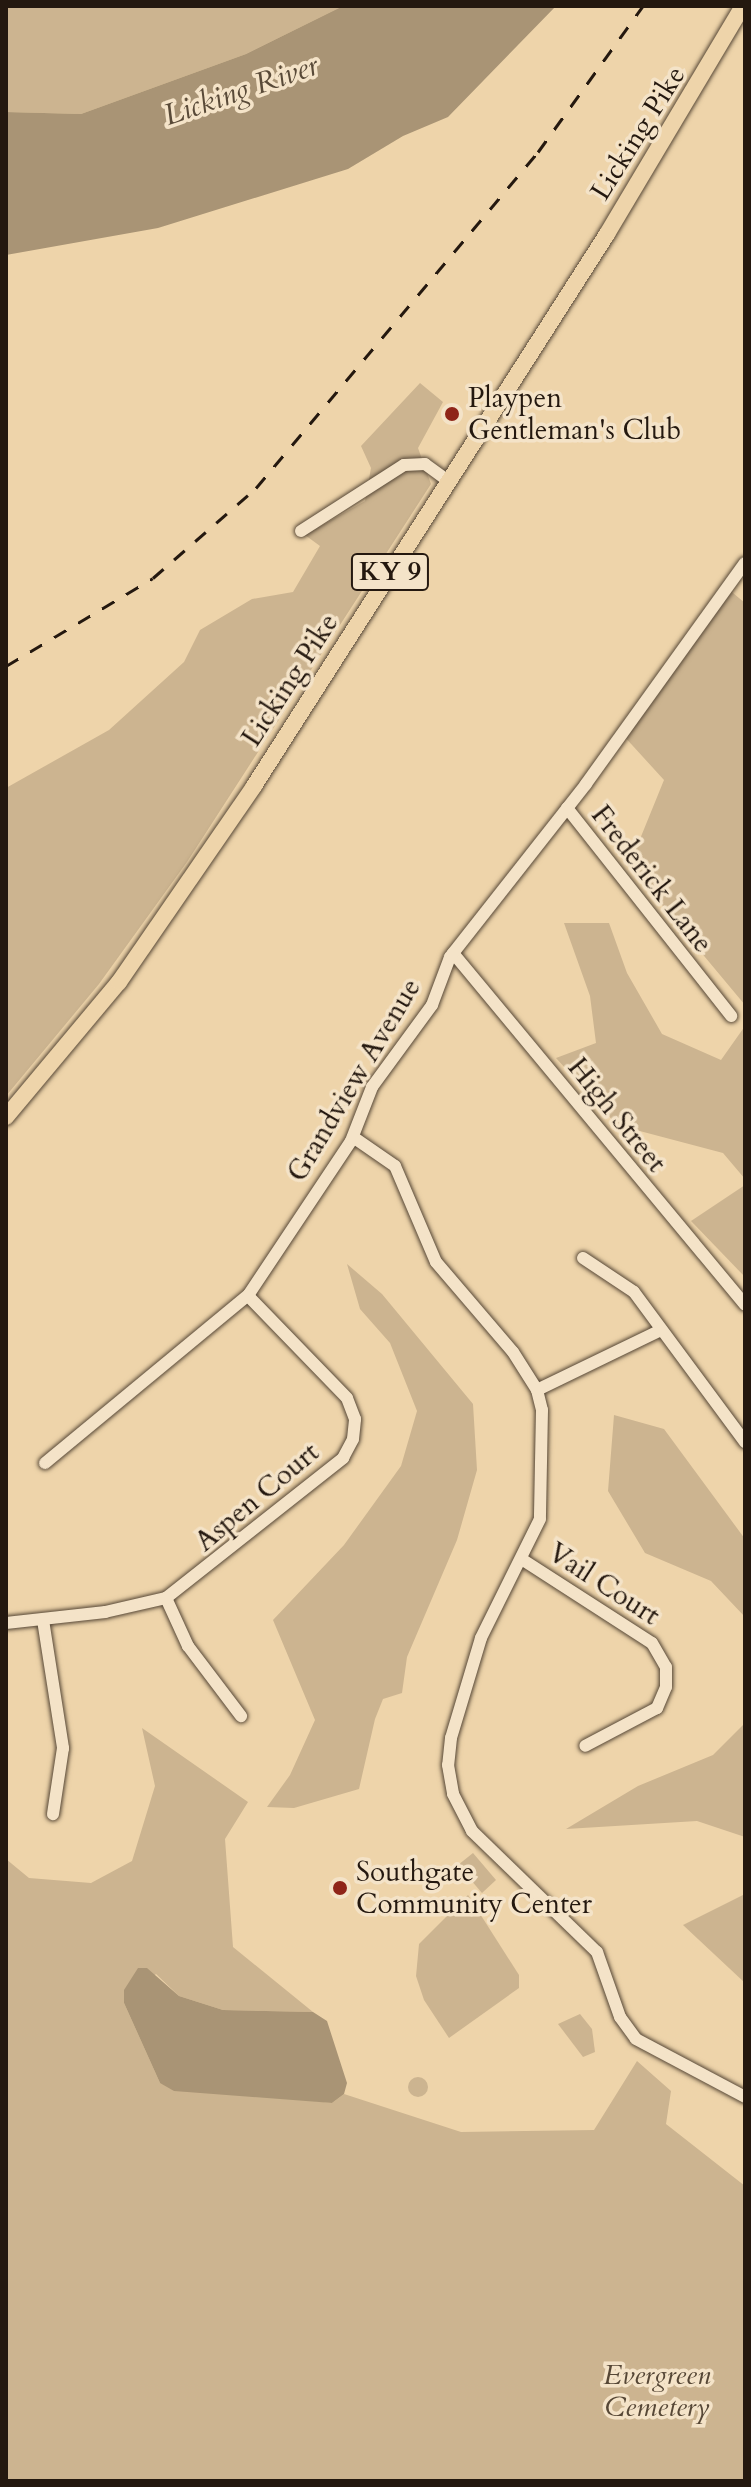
<!DOCTYPE html>
<html>
<head>
<meta charset="utf-8">
<style>
  body { margin:0 }
  #map { position:relative; width:751px; height:2487px; overflow:hidden; background:#eed4aa; font-family:Cardo,serif }
  div>[style] { position:absolute }
  .green>* { inset:0; background:#ccb490 }
  .round { border-radius:50% }
  .water>* { inset:0; background:#a99475 }
  .roads { filter:drop-shadow(0 0 2px #564736) drop-shadow(0 0 2px #564736) }
  .minor>* { height:12px; margin:-6px; padding:0 6px; transform-origin:6px; border-radius:6px; background:#f4e3c8 }
  .major>* { height:16px; margin:-8px; padding:0 8px; transform-origin:8px; border-radius:8px; background:#eed4aa }
  .rail>* { height:3px; margin-top:-1.5px; transform-origin:0; background:repeating-linear-gradient(90deg,#24180f 0 14px,transparent 0 28px) }
  .dots>* { width:22px; height:22px; translate:-50% -50%; box-sizing:border-box; border:4px solid #f4e3c8; border-radius:50% }
  span { translate:-50% -50%; white-space:nowrap; text-align:center; line-height:1.15; -webkit-text-stroke:7px #f4e3c8; paint-order:stroke }
  .shield-label span { padding:2px 6px; background:#f4e3c8; border:2px solid; border-radius:6px; -webkit-text-stroke-width:0 }
  .shield-label { font-size:26px; color:#24180f; font-weight:700 }
  .street-label { font-size:28px; color:#24180f }
  .poi-label { font-size:28px; color:#24180f }
  .left { translate:0 -50%; text-align:left }
  .park-label { font-size:28px; color:#564736; font-style:italic }
  .water-label { font-size:30px; color:#594a38; font-style:italic }
  .frame { position:absolute; inset:0; border:8px solid #24180f; pointer-events:none }
</style>
</head>
<body>
<div id="map">
  <div class="green">
    <div style="clip-path:polygon(6px 6px,343px 6px,246px 54px,81px 114px,6px 112px)"></div>
    <div style="clip-path:polygon(420px 383px,443px 402px,418px 448px,431px 484px,187px 862px,99px 984px,6px 1096px,6px 788px,109px 730px,184px 662px,200px 630px,252px 599px,293px 592px,320px 546px,305px 535px,365px 501px,371px 468px,361px 446px)"></div>
    <div style="clip-path:polygon(727px 588px,745px 603px,745px 1005px,629px 866px,664px 780px,622px 734px)"></div>
    <div style="clip-path:polygon(564px 923px,609px 923px,627px 973px,662px 1034px,721px 1060px,745px 1026px,745px 1179px,723px 1153px,617px 1125px,556px 1058px,596px 1043px,590px 996px)"></div>
    <div style="clip-path:polygon(745px 1185px,745px 1277px,691px 1221px)"></div>
    <div style="clip-path:polygon(347px 1264px,382px 1294px,473px 1404px,477px 1470px,457px 1540px,407px 1657px,402px 1693px,383px 1699px,375px 1719px,359px 1789px,294px 1808px,267px 1807px,290px 1775px,315px 1720px,273px 1620px,344px 1545px,401px 1466px,417px 1411px,390px 1343px,360px 1309px)"></div>
    <div style="clip-path:polygon(614px 1415px,664px 1429px,745px 1539px,745px 1617px,711px 1581px,645px 1553px,608px 1491px)"></div>
    <div style="clip-path:polygon(745px 1723px,745px 1837px,697px 1821px,566px 1829px,638px 1786px,713px 1755px)"></div>
    <div style="clip-path:polygon(142px 1728px,248px 1802px,225px 1839px,233px 1947px,313px 2012px,223px 2010px,179px 1996px,156px 1974px,124px 2003px,160px 2083px,332px 2103px,344px 2094px,461px 2132px,594px 2130px,637px 2061px,671px 2091px,666px 2124px,745px 2186px,745px 2481px,6px 2481px,6px 1859px,29px 1878px,91px 1883px,132px 1861px,155px 1786px)"></div>
    <div style="clip-path:polygon(473px 1853px,496px 1880px,482px 1893px,458px 1865px)"></div>
    <div style="clip-path:polygon(745px 1894px,745px 1983px,683px 1925px)"></div>
    <div style="clip-path:polygon(468px 1895px,519px 1975px,519px 1988px,449px 2038px,424px 2000px,416px 1976px,419px 1944px)"></div>
    <div style="clip-path:polygon(580px 2014px,592px 2029px,595px 2052px,583px 2057px,558px 2024px)"></div>
    <div class="round" style="left:408px;top:2077px;width:20px;height:20px"></div>
  </div>
  <div class="water">
    <div style="clip-path:polygon(343px 6px,556px 6px,448px 117px,403px 136px,348px 169px,158px 228px,6px 255px,6px 112px,81px 114px,246px 54px)"></div>
    <div style="clip-path:polygon(138px 1968px,147px 1968px,179px 1996px,223px 2010px,313px 2012px,327px 2021px,347px 2083px,344px 2094px,332px 2103px,174px 2091px,160px 2083px,124px 2003px,124px 1990px)"></div>
  </div>
  <div class="roads">
    <div class="minor">
      <div style="left:301px;top:531px;width:122px;rotate:-32.7deg"></div>
      <div style="left:404px;top:465px;width:21px;rotate:-3deg"></div>
      <div style="left:425px;top:464px;width:29px;rotate:36deg"></div>
      <div style="left:567px;top:808px;width:265px;rotate:51.7deg"></div>
      <div style="left:453px;top:953px;width:457px;rotate:50.3deg"></div>
      <div style="left:353px;top:1137px;width:51px;rotate:34.6deg"></div>
      <div style="left:395px;top:1166px;width:104px;rotate:66.9deg"></div>
      <div style="left:436px;top:1262px;width:118px;rotate:49.5deg"></div>
      <div style="left:513px;top:1352px;width:45px;rotate:57.7deg"></div>
      <div style="left:537px;top:1390px;width:21px;rotate:76deg"></div>
      <div style="left:542px;top:1410px;width:109px;rotate:91.1deg"></div>
      <div style="left:540px;top:1519px;width:133px;rotate:116.4deg"></div>
      <div style="left:481px;top:1638px;width:104px;rotate:106.7deg"></div>
      <div style="left:451px;top:1738px;width:27px;rotate:96deg"></div>
      <div style="left:448px;top:1765px;width:29px;rotate:80deg"></div>
      <div style="left:453px;top:1794px;width:42px;rotate:62.8deg"></div>
      <div style="left:472px;top:1831px;width:174px;rotate:44.1deg"></div>
      <div style="left:597px;top:1952px;width:69px;rotate:70.5deg"></div>
      <div style="left:620px;top:2017px;width:27px;rotate:54deg"></div>
      <div style="left:636px;top:2039px;width:123px;rotate:28deg"></div>
      <div style="left:583px;top:1258px;width:61px;rotate:33.7deg"></div>
      <div style="left:634px;top:1292px;width:187px;rotate:53.5deg"></div>
      <div style="left:537px;top:1390px;width:138px;rotate:-25.8deg"></div>
      <div style="left:45px;top:1463px;width:265px;rotate:-39.6deg"></div>
      <div style="left:249px;top:1294px;width:184px;rotate:-56.3deg"></div>
      <div style="left:351px;top:1141px;width:58px;rotate:-68.7deg"></div>
      <div style="left:372px;top:1087px;width:102px;rotate:-53.8deg"></div>
      <div style="left:432px;top:1005px;width:51px;rotate:-69.4deg"></div>
      <div style="left:450px;top:957px;width:220px;rotate:-51.8deg"></div>
      <div style="left:586px;top:784px;width:272px;rotate:-54.3deg"></div>
      <div style="left:523px;top:1560px;width:153px;rotate:32.8deg"></div>
      <div style="left:652px;top:1643px;width:28px;rotate:60deg"></div>
      <div style="left:666px;top:1667px;width:20px;rotate:90deg"></div>
      <div style="left:666px;top:1687px;width:23px;rotate:113deg"></div>
      <div style="left:657px;top:1708px;width:81px;rotate:152.2deg"></div>
      <div style="left:166px;top:1598px;width:53px;rotate:65.4deg"></div>
      <div style="left:188px;top:1646px;width:88px;rotate:52.9deg"></div>
      <div style="left:43px;top:1620px;width:130px;rotate:81.1deg"></div>
      <div style="left:63px;top:1748px;width:67px;rotate:98.6deg"></div>
      <div style="left:6px;top:1623px;width:100px;rotate:-6.3deg"></div>
      <div style="left:105px;top:1612px;width:63px;rotate:-12.9deg"></div>
      <div style="left:166px;top:1598px;width:226px;rotate:-38.3deg"></div>
      <div style="left:343px;top:1458px;width:21px;rotate:-62deg"></div>
      <div style="left:353px;top:1439px;width:20px;rotate:-84deg"></div>
      <div style="left:355px;top:1419px;width:22px;rotate:-111deg"></div>
      <div style="left:347px;top:1398px;width:142px;rotate:-134.1deg"></div>
    </div>
    <div class="major">
      <div style="left:6px;top:1117px;width:176px;rotate:-50.1deg"></div>
      <div style="left:119px;top:982px;width:238px;rotate:-55.4deg"></div>
      <div style="left:254px;top:786px;width:655px;rotate:-57.4deg"></div>
      <div style="left:607px;top:234px;width:265px;rotate:-59.2deg"></div>
    </div>
  </div>
  <div class="rail">
    <div style="left:6px;top:666px;width:171px;rotate:-30.9deg"></div>
    <div style="left:153px;top:578px;width:137px;rotate:-41.1deg"></div>
    <div style="left:256px;top:488px;width:439px;rotate:-50deg"></div>
    <div style="left:538px;top:152px;width:180px;rotate:-54.3deg"></div>
  </div>
  <div class="dots">
    <div style="left:452px;top:414px;background:#8f2418"></div>
    <div style="left:340px;top:1888px;background:#8f2418"></div>
  </div>
  <div class="shield-label">
    <span style="left:390px;top:572px">KY 9</span>
  </div>
  <div class="street-label">
    <span style="left:638px;top:133px;rotate:-58deg">Licking Pike</span>
    <span style="left:290px;top:680px;rotate:-57deg">Licking Pike</span>
    <span style="left:652px;top:879px;rotate:52deg">Frederick Lane</span>
    <span style="left:354px;top:1080px;rotate:-59deg">Grandview Avenue</span>
    <span style="left:617px;top:1115px;rotate:51deg">High Street</span>
    <span style="left:257px;top:1497px;rotate:-40deg">Aspen Court</span>
    <span style="left:604px;top:1584px;rotate:33deg">Vail Court</span>
  </div>
  <div class="poi-label">
    <span class="left" style="left:468px;top:414px">Playpen<br>Gentleman's Club</span>
    <span class="left" style="left:356px;top:1888px">Southgate<br>Community Center</span>
  </div>
  <div class="park-label">
    <span style="left:657px;top:2391px">Evergreen<br>Cemetery</span>
  </div>
  <div class="water-label">
    <span style="left:241px;top:91px;rotate:-19deg">Licking River</span>
  </div>
  <div class="frame"></div>
</div>
</body>
</html>
